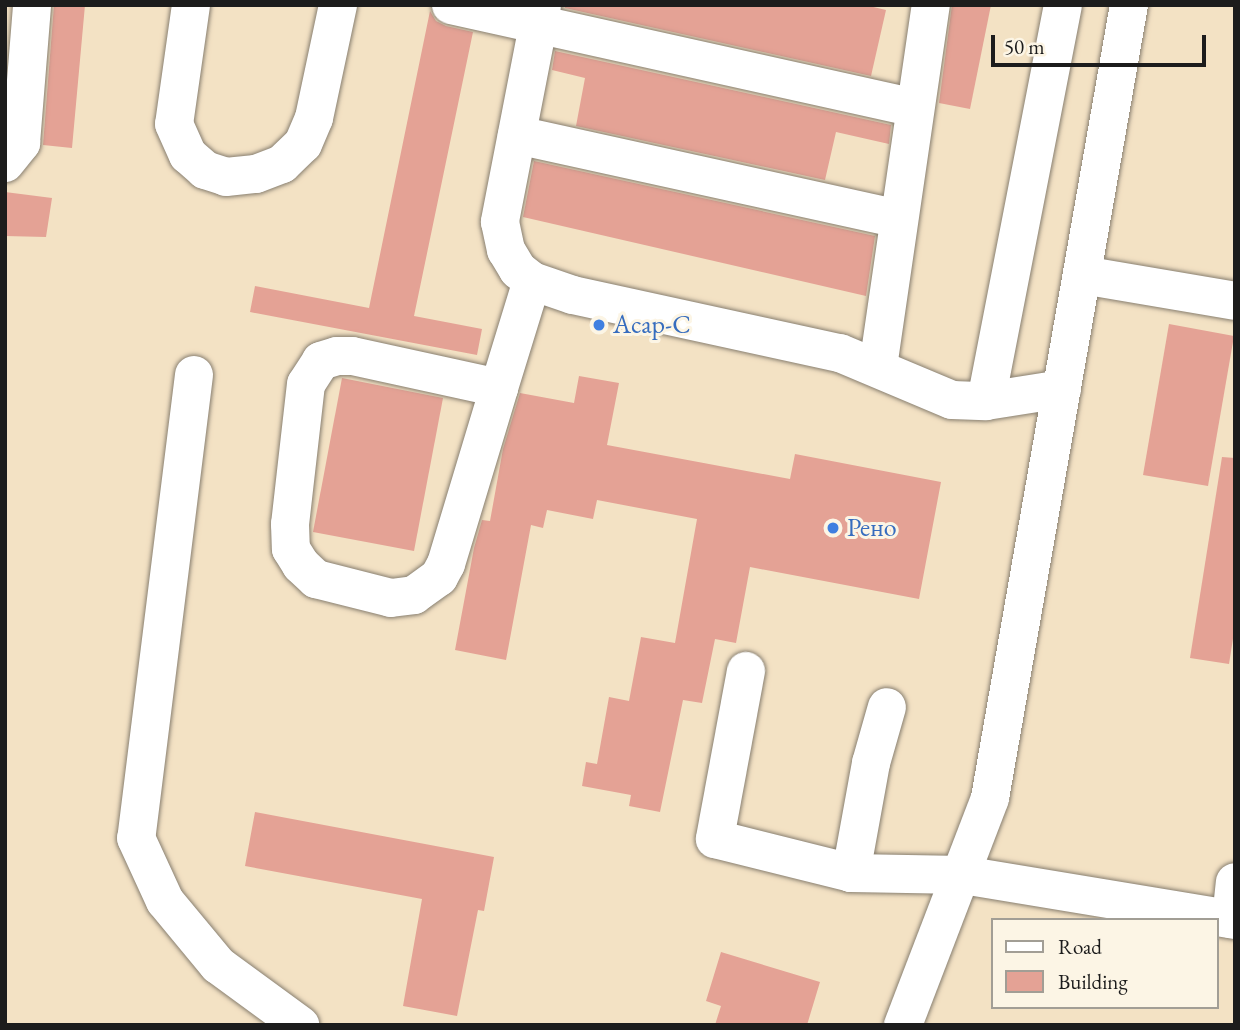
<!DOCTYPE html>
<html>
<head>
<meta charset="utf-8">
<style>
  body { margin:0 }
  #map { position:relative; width:1240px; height:1030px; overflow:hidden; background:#f3e2c4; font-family:"EB Garamond",serif }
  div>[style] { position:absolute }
  .building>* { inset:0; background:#e4a295 }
  .roads { filter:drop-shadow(0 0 2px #887f70) drop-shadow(0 0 2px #887f70) }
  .minor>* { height:38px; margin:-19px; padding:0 19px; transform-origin:19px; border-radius:19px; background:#fff }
  .dots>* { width:19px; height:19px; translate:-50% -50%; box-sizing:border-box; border:4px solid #fcf5e5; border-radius:50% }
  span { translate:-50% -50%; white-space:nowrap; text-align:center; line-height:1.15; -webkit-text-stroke:6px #fcf5e5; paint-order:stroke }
  .shop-label { font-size:26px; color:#366cbe }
  .left { translate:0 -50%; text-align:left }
  .frame { position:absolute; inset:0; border:7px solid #1c1c1c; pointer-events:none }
  .legend { position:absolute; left:991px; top:918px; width:228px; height:91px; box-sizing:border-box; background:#fcf5e5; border:2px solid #a29e95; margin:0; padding:9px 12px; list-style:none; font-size:21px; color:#1c1c1c }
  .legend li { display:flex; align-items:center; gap:14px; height:35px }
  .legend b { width:35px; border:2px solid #a29e95 }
  .scale { position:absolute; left:991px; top:35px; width:215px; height:32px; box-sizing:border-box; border:4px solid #1c1c1c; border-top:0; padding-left:9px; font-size:21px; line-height:24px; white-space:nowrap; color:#1c1c1c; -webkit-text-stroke:5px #fcf5e5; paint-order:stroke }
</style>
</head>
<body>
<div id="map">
  <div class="building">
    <div style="clip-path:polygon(54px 5px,85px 5px,72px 148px,43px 145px)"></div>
    <div style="clip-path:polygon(565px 5px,865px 5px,886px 10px,871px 76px,565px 8px)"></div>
    <div style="clip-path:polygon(952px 5px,991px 5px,970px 109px,939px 103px)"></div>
    <div style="clip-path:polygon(430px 11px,436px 21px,446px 26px,473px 32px,414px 316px,482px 329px,477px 355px,250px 312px,255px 286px,369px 308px)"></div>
    <div style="clip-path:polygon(555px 51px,891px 125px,889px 144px,836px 132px,825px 180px,576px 126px,585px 78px,552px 70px)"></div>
    <div style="clip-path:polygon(534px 161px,875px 236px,866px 296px,523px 217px)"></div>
    <div style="clip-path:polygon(5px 192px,52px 198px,46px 237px,5px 236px)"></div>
    <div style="clip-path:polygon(1169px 324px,1234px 336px,1208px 486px,1143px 475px)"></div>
    <div style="clip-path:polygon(579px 376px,619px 383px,607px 445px,790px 479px,795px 454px,941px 482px,919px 599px,750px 567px,736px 643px,715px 639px,702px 703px,683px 700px,660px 812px,629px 806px,631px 795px,582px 786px,586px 762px,597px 764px,609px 697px,629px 701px,641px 637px,675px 643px,697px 519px,597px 500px,593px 519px,547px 510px,543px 528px,531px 525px,506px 660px,455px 650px,474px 548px,482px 520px,490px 521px,503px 449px,520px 393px,574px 403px)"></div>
    <div style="clip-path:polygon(342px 378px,443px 398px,414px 551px,313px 532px)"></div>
    <div style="clip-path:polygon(1222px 457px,1235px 458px,1235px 626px,1229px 664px,1190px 658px)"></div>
    <div style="clip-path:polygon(255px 812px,494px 857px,484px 911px,478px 910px,457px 1016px,403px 1006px,422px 899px,245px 866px)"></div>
    <div style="clip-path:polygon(721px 952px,820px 982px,807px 1025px,715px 1025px,721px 1006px,706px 1001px)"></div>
  </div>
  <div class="roads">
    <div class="minor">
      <div style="left:191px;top:5px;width:120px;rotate:98.1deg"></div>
      <div style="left:174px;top:124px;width:34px;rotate:66deg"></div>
      <div style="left:188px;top:155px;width:23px;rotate:41deg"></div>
      <div style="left:205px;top:170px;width:22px;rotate:18deg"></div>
      <div style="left:226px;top:177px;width:30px;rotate:-6deg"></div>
      <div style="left:256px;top:174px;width:28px;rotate:-21deg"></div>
      <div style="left:282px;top:164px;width:29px;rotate:-44deg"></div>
      <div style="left:303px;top:144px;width:28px;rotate:-67deg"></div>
      <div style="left:314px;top:118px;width:116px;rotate:-78deg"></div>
      <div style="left:451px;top:5px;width:474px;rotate:12.5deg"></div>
      <div style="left:542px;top:5px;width:221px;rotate:101deg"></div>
      <div style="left:500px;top:222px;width:29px;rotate:78deg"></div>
      <div style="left:506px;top:250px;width:23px;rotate:59deg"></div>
      <div style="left:518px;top:270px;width:18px;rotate:38deg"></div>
      <div style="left:532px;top:281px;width:43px;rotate:18.9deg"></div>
      <div style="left:573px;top:295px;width:273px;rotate:12.3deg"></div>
      <div style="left:840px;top:353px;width:121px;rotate:22.8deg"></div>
      <div style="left:952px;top:400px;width:34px;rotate:2deg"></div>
      <div style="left:986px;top:401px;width:77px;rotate:-9deg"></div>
      <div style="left:517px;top:135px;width:391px;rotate:12.4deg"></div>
      <div style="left:5px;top:163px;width:26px;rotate:-51deg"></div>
      <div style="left:21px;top:143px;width:138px;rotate:-85.4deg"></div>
      <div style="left:1082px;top:275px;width:155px;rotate:9.6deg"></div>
      <div style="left:878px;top:367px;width:366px;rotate:-81.7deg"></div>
      <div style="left:194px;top:375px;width:467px;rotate:97.1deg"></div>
      <div style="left:136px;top:838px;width:69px;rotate:65.3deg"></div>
      <div style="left:165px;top:901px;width:83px;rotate:50.4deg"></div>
      <div style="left:218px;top:965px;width:102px;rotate:36.2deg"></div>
      <div style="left:499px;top:388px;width:150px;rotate:-167.7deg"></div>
      <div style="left:352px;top:356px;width:15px;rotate:180deg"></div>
      <div style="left:337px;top:356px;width:17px;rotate:163deg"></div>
      <div style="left:321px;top:361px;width:27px;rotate:123deg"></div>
      <div style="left:306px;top:384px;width:141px;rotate:96.5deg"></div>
      <div style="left:290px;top:524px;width:25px;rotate:88deg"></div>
      <div style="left:291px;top:549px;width:19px;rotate:58deg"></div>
      <div style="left:301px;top:565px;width:21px;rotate:43deg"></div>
      <div style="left:316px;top:579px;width:77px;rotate:14.2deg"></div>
      <div style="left:391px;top:598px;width:23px;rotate:-7deg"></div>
      <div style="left:414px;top:595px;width:31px;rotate:-36deg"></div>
      <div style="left:439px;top:577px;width:15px;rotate:-62deg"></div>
      <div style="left:446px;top:564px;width:184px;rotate:-73.2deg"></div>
      <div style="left:499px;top:388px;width:112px;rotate:-72.9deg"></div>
      <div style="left:986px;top:401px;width:403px;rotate:-79deg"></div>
      <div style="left:746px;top:671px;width:171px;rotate:100.5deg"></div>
      <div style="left:715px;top:839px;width:140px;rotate:14deg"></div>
      <div style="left:851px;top:873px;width:112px;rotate:1deg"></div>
      <div style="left:963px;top:875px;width:276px;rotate:9.4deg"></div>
      <div style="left:851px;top:873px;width:112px;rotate:-79.7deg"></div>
      <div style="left:871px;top:763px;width:58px;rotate:-74.1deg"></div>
      <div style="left:1231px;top:919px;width:37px;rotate:-84deg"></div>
      <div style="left:903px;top:1025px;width:243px;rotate:-69deg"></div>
      <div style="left:990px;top:798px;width:805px;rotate:-80.06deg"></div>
    </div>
  </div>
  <div class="dots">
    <div style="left:599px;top:325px;background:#3f7fe0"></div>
    <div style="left:833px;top:528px;background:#3f7fe0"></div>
  </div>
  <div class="shop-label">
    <span class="left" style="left:613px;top:325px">Асар-С</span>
    <span class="left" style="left:847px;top:528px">Рено</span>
  </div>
  <div class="frame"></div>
  <ul class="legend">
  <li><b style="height:9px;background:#fff"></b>Road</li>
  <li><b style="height:19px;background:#e4a295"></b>Building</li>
  </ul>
  <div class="scale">50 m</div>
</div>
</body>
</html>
